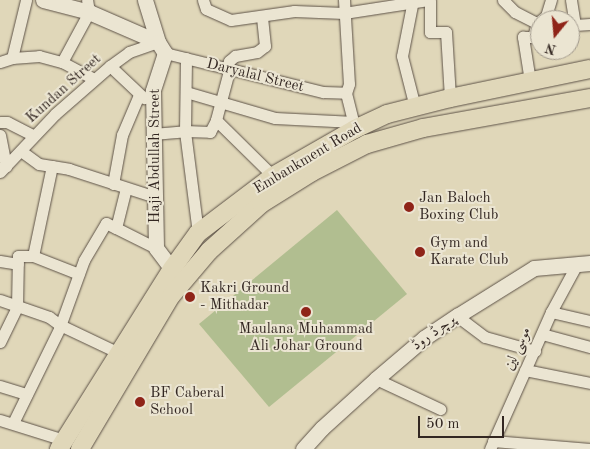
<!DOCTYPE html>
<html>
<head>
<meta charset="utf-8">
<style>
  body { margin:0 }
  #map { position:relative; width:590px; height:449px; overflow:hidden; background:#e0d7b9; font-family:"Old Standard TT",Amiri,serif }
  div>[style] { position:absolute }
  .green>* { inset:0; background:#b1be90 }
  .roads { filter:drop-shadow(0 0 1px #5e5348) drop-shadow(0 0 1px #5e5348) }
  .street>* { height:11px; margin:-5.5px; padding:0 5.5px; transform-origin:5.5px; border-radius:5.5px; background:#ebe5d2 }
  .secondary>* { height:15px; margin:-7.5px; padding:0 7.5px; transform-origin:7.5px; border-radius:7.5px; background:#ebe5d2 }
  .primary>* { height:18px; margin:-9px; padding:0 9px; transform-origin:9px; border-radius:9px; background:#e0d7b9 }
  .dots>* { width:14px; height:14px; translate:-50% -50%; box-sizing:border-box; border:2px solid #ebe5d2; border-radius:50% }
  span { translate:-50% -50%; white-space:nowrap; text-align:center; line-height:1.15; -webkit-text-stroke:4px #ebe5d2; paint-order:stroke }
  .street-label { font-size:15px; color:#332722 }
  .poi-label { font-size:15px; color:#332722 }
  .left { translate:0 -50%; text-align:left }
  .north { position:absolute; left:530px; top:10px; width:50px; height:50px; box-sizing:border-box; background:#ebe5d2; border:1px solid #a1998c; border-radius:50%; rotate:197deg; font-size:14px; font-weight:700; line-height:20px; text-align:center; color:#332722 }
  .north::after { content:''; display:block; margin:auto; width:18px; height:22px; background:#8f2418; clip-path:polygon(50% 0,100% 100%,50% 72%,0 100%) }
  .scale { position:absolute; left:418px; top:416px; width:86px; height:22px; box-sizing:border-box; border:2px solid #332722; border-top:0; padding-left:6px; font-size:15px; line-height:18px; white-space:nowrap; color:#332722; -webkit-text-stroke:4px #ebe5d2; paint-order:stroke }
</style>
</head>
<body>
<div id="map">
  <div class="green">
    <div style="clip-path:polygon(337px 210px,407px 294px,269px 407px,199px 324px)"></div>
  </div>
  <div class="roads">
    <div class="street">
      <div style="left:203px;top:0;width:9px;rotate:72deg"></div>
      <div style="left:206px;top:9px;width:27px;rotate:24deg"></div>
      <div style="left:231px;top:20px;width:64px;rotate:-8.1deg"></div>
      <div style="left:294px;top:11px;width:50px;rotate:2.3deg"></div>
      <div style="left:344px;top:13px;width:85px;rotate:-8.8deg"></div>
      <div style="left:344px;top:0;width:84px;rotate:86.6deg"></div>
      <div style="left:349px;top:84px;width:9px;rotate:108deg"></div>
      <div style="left:346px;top:93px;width:37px;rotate:76deg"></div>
      <div style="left:413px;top:0;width:57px;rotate:101.1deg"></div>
      <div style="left:402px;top:56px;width:53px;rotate:75.7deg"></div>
      <div style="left:430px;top:0;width:32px;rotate:90deg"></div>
      <div style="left:430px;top:32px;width:16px"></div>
      <div style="left:446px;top:32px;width:66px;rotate:86.5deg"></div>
      <div style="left:503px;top:0;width:17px;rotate:45deg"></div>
      <div style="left:515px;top:12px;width:25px;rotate:27deg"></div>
      <div style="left:571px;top:0;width:25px;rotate:81deg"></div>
      <div style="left:575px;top:25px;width:15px;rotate:-4deg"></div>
      <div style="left:541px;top:20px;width:6px;rotate:-39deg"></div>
      <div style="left:546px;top:16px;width:17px;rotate:-73deg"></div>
      <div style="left:165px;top:53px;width:163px;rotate:13.9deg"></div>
      <div style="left:323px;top:92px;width:23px;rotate:2deg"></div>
      <div style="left:12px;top:58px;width:60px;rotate:-76.4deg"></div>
      <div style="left:0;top:62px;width:13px;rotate:-18deg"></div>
      <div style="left:12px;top:58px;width:27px;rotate:-4deg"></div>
      <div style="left:39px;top:56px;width:24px;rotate:15deg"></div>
      <div style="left:62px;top:62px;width:36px;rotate:28deg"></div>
      <div style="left:62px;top:62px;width:57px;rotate:-61.6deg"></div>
      <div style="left:89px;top:12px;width:12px;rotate:-99deg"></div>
      <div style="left:110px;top:66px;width:47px;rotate:43.3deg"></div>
      <div style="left:227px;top:69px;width:8px;rotate:-76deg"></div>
      <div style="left:229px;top:61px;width:8px;rotate:-40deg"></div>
      <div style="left:235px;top:56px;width:22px;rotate:-10deg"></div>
      <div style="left:257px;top:52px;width:10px;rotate:-37deg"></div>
      <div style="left:265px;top:46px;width:30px;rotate:-96deg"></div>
      <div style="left:229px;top:71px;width:51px;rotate:104.9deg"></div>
      <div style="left:216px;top:120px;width:80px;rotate:44.5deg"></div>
      <div style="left:530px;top:81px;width:45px;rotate:-99deg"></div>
      <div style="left:523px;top:37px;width:10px"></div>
      <div style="left:533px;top:37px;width:15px;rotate:-74deg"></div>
      <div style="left:537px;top:23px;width:4px;rotate:-34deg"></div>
      <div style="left:186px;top:92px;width:93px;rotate:16.3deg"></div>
      <div style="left:275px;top:118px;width:79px;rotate:2.9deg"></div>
      <div style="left:0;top:122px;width:7px"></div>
      <div style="left:7px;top:122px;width:30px;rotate:27deg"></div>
      <div style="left:153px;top:134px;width:32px;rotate:-5deg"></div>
      <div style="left:185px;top:131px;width:73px;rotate:-89.2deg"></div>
      <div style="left:0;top:135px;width:32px;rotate:79deg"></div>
      <div style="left:6px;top:166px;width:4px;rotate:166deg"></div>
      <div style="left:21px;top:151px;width:22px;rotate:36deg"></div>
      <div style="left:39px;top:164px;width:30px;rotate:9deg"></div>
      <div style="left:69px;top:169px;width:90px;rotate:18deg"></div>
      <div style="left:0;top:172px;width:80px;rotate:-46.5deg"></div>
      <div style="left:55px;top:114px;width:73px;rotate:-41.1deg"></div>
      <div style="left:110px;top:66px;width:24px;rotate:-36deg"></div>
      <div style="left:129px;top:52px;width:31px;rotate:-19deg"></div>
      <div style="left:113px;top:184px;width:50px;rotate:-79.6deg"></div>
      <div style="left:122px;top:135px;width:43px;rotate:-67deg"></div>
      <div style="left:126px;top:188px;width:41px;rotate:104deg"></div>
      <div style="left:116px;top:228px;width:45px;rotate:26.6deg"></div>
      <div style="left:198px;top:233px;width:103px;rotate:-97.3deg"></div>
      <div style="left:185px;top:131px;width:25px;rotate:2deg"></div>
      <div style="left:210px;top:132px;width:13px;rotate:-63deg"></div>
      <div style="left:33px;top:256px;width:49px;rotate:21.4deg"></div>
      <div style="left:0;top:261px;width:18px;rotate:9deg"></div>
      <div style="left:0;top:300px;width:52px;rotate:19.1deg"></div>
      <div style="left:49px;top:317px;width:14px;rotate:36deg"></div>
      <div style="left:60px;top:325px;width:65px;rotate:25.4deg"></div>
      <div style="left:551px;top:312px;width:40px;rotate:13deg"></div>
      <div style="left:457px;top:316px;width:35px;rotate:37deg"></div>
      <div style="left:485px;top:337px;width:52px;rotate:15.6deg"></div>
      <div style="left:542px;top:334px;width:50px;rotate:15.2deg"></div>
      <div style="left:0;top:342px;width:39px;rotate:-64deg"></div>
      <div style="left:17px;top:307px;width:51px;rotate:-88.9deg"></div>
      <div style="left:18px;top:256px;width:15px"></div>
      <div style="left:33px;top:256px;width:92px;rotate:-78.1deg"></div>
      <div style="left:525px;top:370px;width:66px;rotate:11.3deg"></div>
      <div style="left:376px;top:379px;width:71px;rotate:25.1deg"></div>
      <div style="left:0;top:386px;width:28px;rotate:17deg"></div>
      <div style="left:0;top:420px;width:67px;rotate:17.4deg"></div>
      <div style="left:13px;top:423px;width:105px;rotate:-63.9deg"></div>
      <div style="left:59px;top:329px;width:73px;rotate:-70.1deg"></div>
      <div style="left:84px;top:260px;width:43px;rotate:-59.3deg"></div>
      <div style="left:106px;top:223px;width:11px;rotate:27deg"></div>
      <div style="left:493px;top:441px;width:97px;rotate:4.7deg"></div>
      <div style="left:490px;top:449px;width:150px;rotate:-66deg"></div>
      <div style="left:551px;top:312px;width:55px;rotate:-61.6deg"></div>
    </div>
    <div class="secondary">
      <div style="left:43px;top:0;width:48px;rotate:14.6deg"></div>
      <div style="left:89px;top:12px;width:75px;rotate:23.5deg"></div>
      <div style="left:145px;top:0;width:44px;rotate:72.8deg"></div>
      <div style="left:158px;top:42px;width:13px;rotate:58deg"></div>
      <div style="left:165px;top:53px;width:40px;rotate:108deg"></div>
      <div style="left:153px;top:91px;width:157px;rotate:88.9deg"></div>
      <div style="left:156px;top:248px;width:26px;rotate:53deg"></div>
      <div style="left:303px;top:449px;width:28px;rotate:-48deg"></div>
      <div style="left:322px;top:428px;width:73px;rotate:-42.2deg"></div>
      <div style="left:376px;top:379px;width:63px;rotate:-40.5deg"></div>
      <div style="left:424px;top:338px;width:40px;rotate:-34deg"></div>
      <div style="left:457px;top:316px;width:91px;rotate:-31.9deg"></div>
      <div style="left:534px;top:268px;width:56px;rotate:-5.1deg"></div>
    </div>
    <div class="primary">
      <div style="left:59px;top:449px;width:213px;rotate:-57.9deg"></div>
      <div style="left:172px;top:269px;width:44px;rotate:-54.2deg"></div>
      <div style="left:198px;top:233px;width:94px;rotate:-37.2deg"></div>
      <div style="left:273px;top:176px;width:95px;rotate:-29.8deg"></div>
      <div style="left:355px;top:129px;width:35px;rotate:-25deg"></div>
      <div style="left:387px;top:114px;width:65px;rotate:-14.3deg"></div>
      <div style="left:450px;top:98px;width:143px;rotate:-11.7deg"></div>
      <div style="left:80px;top:449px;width:178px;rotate:-59.3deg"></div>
      <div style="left:171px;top:296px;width:59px;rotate:-49.8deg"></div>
      <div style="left:209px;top:251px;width:70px;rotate:-42.1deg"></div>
      <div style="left:261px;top:204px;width:60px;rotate:-32.1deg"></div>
      <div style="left:312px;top:172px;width:62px;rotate:-27deg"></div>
      <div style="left:367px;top:144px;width:58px;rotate:-15.9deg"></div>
      <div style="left:423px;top:128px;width:170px;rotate:-10.2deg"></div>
    </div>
  </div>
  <div class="dots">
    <div style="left:409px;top:207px;background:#8f2418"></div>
    <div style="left:420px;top:252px;background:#8f2418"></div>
    <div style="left:190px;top:297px;background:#8f2418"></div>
    <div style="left:306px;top:312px;background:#8f2418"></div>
    <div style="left:140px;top:402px;background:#8f2418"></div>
  </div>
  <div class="street-label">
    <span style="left:255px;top:76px;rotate:14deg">Daryalal Street</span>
    <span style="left:64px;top:89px;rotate:-42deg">Kundan Street</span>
    <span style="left:156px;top:156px;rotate:-90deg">Haji Abdullah Street</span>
    <span style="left:308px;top:159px;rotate:-31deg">Embankment Road</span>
    <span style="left:434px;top:333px;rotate:-36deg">پرچرڈ روڈ</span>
    <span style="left:518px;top:349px;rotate:-66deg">موسی لین</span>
  </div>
  <div class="poi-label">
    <span class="left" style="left:419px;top:207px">Jan Baloch<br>Boxing Club</span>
    <span class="left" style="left:430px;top:252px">Gym and<br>Karate Club</span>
    <span class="left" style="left:200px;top:297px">Kakri Ground<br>- Mithadar</span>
    <span style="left:306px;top:338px">Maulana Muhammad<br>Ali Johar Ground</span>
    <span class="left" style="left:150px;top:402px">BF Caberal<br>School</span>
  </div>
  <div class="north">N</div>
  <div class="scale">50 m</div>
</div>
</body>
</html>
